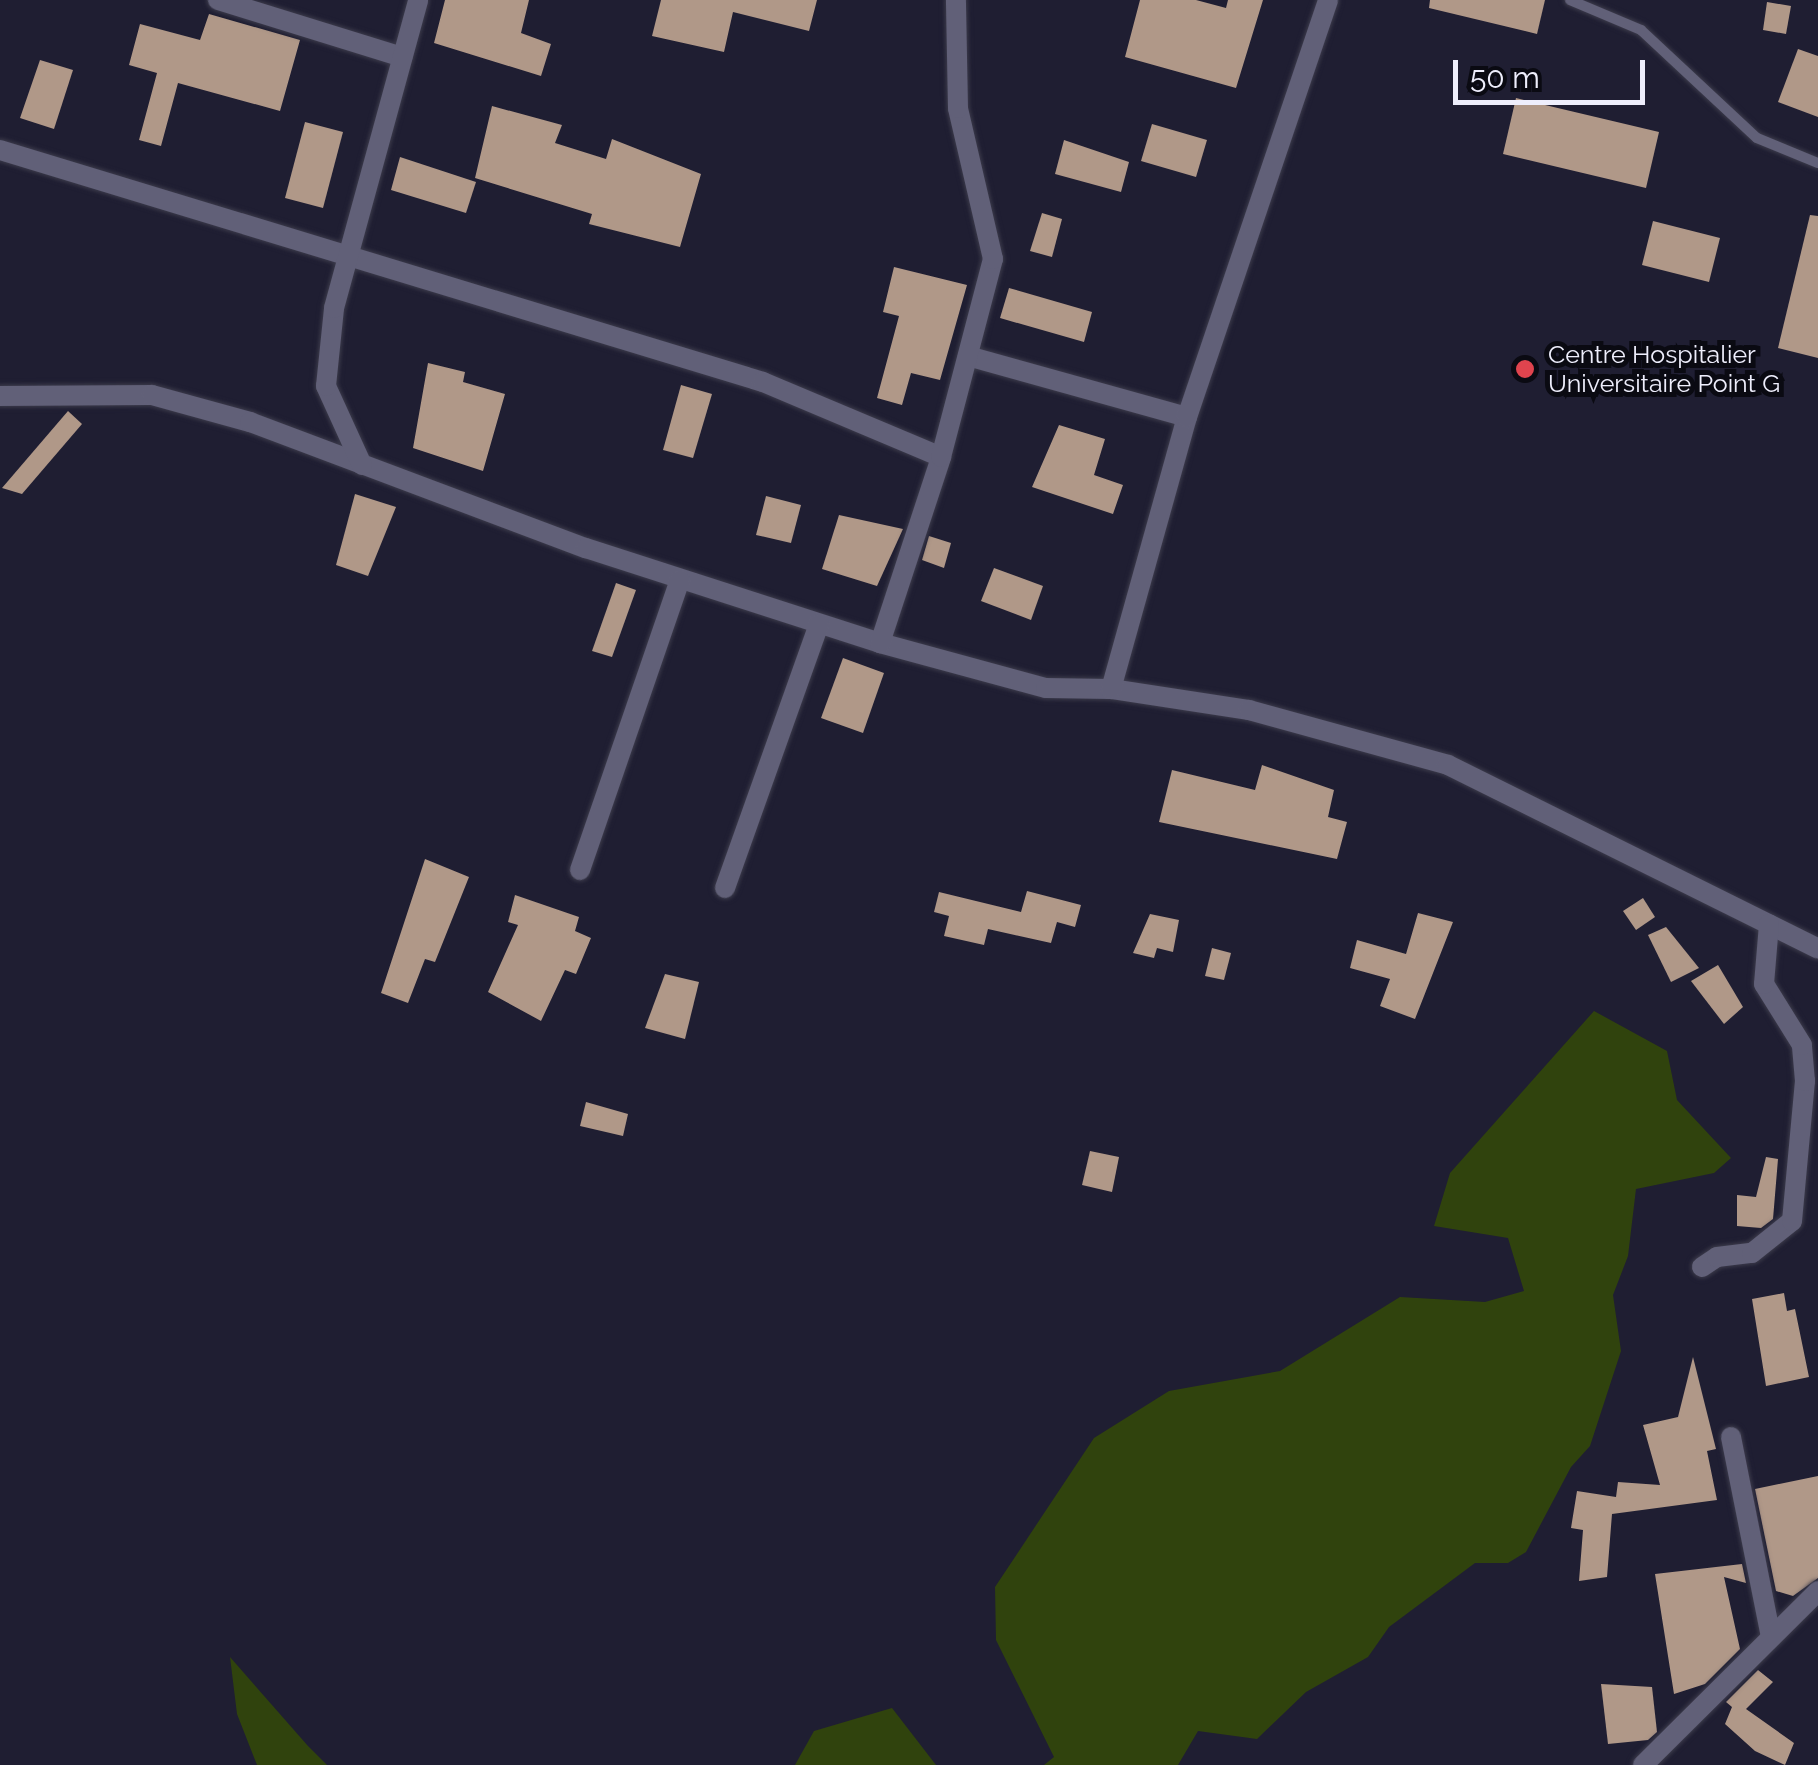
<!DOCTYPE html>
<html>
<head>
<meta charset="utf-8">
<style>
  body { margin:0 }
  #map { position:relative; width:1818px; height:1765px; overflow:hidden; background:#1f1e32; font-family:Raleway,sans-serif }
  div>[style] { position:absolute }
  .green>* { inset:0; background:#30430d }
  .building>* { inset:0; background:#b09888 }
  .roads { filter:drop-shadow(0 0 2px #3c3b4b) drop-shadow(0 0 2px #3c3b4b) }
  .service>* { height:10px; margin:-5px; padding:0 5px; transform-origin:5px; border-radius:5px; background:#616078 }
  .minor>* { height:20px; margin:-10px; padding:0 10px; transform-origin:10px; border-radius:10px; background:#616078 }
  .dots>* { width:28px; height:28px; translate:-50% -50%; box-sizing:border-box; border:5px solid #0a0a12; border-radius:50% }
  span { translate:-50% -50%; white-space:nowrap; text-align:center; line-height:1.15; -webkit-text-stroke:10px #0a0a12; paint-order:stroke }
  .poi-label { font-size:25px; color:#eeeefc }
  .left { translate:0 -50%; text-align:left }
  .scale { position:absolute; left:1453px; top:60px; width:192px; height:45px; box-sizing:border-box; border:5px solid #eeeefc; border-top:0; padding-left:12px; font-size:30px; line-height:35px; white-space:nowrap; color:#eeeefc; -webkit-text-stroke:8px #0a0a12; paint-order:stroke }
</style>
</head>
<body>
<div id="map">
  <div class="green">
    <div style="clip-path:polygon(1594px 1011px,1667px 1051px,1677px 1100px,1731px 1158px,1714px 1173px,1636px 1189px,1628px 1256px,1613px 1295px,1621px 1351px,1590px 1446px,1571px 1467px,1526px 1552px,1508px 1563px,1475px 1563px,1389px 1627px,1368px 1657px,1306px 1692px,1257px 1739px,1198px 1731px,1178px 1765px,1044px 1765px,1054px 1757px,996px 1640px,995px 1587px,1094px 1438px,1169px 1391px,1280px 1371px,1400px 1297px,1485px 1302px,1524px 1291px,1508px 1238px,1434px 1226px,1450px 1173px)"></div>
    <div style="clip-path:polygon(230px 1657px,308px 1746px,327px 1765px,257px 1765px,237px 1714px)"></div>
    <div style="clip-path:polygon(892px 1708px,936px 1765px,795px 1765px,814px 1731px)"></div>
  </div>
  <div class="building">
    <div style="clip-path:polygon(445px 0,529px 0,521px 33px,551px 44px,541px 76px,434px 43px)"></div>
    <div style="clip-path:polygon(661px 0,817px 0,809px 31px,733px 12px,724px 52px,652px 36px)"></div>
    <div style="clip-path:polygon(1140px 0,1196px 0,1226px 8px,1228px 0,1263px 0,1236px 88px,1125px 57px)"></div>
    <div style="clip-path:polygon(1430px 0,1545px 0,1537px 34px,1429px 8px)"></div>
    <div style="clip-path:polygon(1767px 2px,1791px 6px,1786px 34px,1763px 30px)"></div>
    <div style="clip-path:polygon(209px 14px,300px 40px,280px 111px,178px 83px,161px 146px,139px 140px,157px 73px,129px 65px,140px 24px,200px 40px)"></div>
    <div style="clip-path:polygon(1798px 49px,1818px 56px,1818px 117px,1778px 102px)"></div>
    <div style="clip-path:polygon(40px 60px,73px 70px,54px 129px,20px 118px)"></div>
    <div style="clip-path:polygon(1516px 98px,1659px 132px,1646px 188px,1503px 154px)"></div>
    <div style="clip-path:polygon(492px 106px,562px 125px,555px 143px,606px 159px,612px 139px,701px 174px,680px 247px,589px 224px,592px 214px,475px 178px)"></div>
    <div style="clip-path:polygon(305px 122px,343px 132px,323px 208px,285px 198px)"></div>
    <div style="clip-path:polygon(1152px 124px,1207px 140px,1196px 177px,1141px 161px)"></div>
    <div style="clip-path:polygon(1064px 140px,1129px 162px,1121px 192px,1055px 174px)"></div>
    <div style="clip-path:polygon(400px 157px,476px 182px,466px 213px,391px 190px)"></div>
    <div style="clip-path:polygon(1042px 213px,1062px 219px,1052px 257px,1030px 251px)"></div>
    <div style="clip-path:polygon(1810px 215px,1818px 216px,1818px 358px,1778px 348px)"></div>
    <div style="clip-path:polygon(1653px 221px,1720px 238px,1709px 282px,1642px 265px)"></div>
    <div style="clip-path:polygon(894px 267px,967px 285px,940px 380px,911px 373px,902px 405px,877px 398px,899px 316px,883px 312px)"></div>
    <div style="clip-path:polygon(1009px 288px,1092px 312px,1084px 342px,1000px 318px)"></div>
    <div style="clip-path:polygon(428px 363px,465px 372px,463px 382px,505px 394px,483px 471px,413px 448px)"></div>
    <div style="clip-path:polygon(681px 385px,712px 394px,693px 458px,663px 450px)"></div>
    <div style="clip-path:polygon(68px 411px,82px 424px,22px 494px,2px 488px)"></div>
    <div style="clip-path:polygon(1059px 425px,1105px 439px,1094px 475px,1123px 485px,1113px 514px,1032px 487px)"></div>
    <div style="clip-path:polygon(355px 494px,396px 507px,368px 576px,336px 565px)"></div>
    <div style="clip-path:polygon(766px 496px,801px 505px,791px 543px,756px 535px)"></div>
    <div style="clip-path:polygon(839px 515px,903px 529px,877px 586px,822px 569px)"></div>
    <div style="clip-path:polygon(929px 536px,951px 543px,944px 568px,922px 560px)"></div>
    <div style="clip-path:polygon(994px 568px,1043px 586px,1031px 620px,981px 601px)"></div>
    <div style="clip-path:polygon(616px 583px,636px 590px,612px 657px,592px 651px)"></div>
    <div style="clip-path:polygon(843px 658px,884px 673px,863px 733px,821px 718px)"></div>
    <div style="clip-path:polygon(1262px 765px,1334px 790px,1328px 817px,1347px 822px,1337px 859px,1159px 822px,1172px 770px,1255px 790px)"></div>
    <div style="clip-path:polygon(425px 859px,469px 877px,435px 962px,425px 959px,408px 1003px,381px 993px)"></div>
    <div style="clip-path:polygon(1027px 891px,1081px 905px,1075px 927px,1057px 922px,1051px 943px,988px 929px,984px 945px,944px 936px,949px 916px,934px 912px,939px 892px,1021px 912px)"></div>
    <div style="clip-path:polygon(515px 895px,579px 917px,575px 931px,591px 938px,576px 974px,565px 970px,541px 1021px,488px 992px,518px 925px,508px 922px)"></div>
    <div style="clip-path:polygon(1643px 898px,1655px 917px,1636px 930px,1623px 911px)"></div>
    <div style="clip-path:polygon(1418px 913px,1453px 922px,1415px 1019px,1380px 1006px,1390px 979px,1350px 968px,1357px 940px,1406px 954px)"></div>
    <div style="clip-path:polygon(1150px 914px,1179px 920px,1173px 952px,1157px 948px,1154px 958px,1133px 953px)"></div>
    <div style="clip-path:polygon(1666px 927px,1699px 968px,1671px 982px,1648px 935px)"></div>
    <div style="clip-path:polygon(1212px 948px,1231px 953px,1224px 980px,1205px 976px)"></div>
    <div style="clip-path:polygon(1718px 965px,1743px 1007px,1724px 1024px,1691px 981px)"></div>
    <div style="clip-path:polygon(665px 974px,699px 982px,685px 1039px,645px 1028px)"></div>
    <div style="clip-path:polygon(586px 1102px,628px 1114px,623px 1136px,580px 1126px)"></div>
    <div style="clip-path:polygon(1090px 1151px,1119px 1157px,1112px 1192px,1082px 1185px)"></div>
    <div style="clip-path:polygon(1766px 1157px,1778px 1159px,1773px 1219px,1761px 1228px,1737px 1226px,1737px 1195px,1756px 1197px)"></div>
    <div style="clip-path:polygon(1784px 1293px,1787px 1311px,1795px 1309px,1809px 1377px,1766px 1386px,1752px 1299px)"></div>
    <div style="clip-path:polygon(1693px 1357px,1716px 1449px,1707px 1451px,1717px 1500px,1612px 1514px,1607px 1577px,1579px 1581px,1583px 1530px,1571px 1528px,1577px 1491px,1616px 1497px,1618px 1482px,1660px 1485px,1643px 1425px,1678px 1417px)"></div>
    <div style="clip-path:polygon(1818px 1476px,1818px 1578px,1793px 1596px,1776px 1591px,1755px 1489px)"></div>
    <div style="clip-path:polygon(1742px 1564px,1746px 1583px,1724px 1577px,1740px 1649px,1705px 1684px,1674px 1694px,1655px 1574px)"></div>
    <div style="clip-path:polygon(1758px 1670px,1773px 1682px,1746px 1709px,1794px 1743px,1785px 1765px,1755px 1751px,1725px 1724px,1732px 1707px,1726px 1702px)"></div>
    <div style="clip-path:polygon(1601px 1684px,1652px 1687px,1657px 1732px,1648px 1740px,1608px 1744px)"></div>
  </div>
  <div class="roads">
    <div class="service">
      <div style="left:1570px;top:0;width:77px;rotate:22.9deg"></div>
      <div style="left:1641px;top:30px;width:158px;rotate:43deg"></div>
      <div style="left:1757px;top:138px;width:66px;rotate:22.3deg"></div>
    </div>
    <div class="minor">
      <div style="left:218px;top:0;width:193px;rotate:17.2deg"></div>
      <div style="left:0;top:150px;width:797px;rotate:16.91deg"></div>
      <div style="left:763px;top:382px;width:193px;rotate:22.8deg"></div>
      <div style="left:968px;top:356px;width:227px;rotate:15.6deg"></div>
      <div style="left:0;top:396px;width:152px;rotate:-0.4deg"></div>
      <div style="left:152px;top:395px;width:102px;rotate:15.4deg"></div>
      <div style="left:250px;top:422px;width:359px;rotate:20.6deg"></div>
      <div style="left:586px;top:548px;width:309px;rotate:17.9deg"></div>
      <div style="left:880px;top:643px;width:172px;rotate:15.2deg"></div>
      <div style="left:1046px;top:688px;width:65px;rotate:0.9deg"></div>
      <div style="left:1111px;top:689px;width:140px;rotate:8.7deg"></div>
      <div style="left:1249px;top:710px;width:206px;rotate:15.4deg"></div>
      <div style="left:1448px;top:765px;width:413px;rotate:26.4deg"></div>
      <div style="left:362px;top:465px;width:87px;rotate:-114.5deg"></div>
      <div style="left:326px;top:386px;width:78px;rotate:-84.1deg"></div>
      <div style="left:334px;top:308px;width:319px;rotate:-74.7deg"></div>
      <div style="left:880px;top:643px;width:196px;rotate:-71.8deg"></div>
      <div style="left:941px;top:457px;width:205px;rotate:-75.3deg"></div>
      <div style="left:993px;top:259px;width:155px;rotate:-103.1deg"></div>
      <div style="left:958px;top:108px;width:108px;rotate:-91.1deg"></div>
      <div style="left:1111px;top:689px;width:282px;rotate:-74.4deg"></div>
      <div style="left:1187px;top:417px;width:440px;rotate:-71.3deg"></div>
      <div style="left:580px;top:870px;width:307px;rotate:-71deg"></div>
      <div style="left:725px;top:888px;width:280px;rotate:-70.4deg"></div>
      <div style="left:1702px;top:1267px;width:18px;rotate:-34deg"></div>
      <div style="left:1717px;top:1257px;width:35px;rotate:-7deg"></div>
      <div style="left:1752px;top:1253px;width:51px;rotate:-38.7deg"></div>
      <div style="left:1792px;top:1221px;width:141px;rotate:-84.7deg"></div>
      <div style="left:1805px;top:1081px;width:36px;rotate:-95deg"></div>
      <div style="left:1802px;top:1045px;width:72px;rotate:-121.9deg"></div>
      <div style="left:1764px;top:984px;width:60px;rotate:-85.2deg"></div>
      <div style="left:1731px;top:1437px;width:204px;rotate:78.7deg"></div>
      <div style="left:1643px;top:1765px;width:247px;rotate:-44.8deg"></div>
    </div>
  </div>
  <div class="dots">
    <div style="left:1525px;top:369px;background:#e0444e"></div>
  </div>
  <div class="poi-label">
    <span class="left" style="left:1548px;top:369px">Centre Hospitalier<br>Universitaire Point G</span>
  </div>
  <div class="scale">50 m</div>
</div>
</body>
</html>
